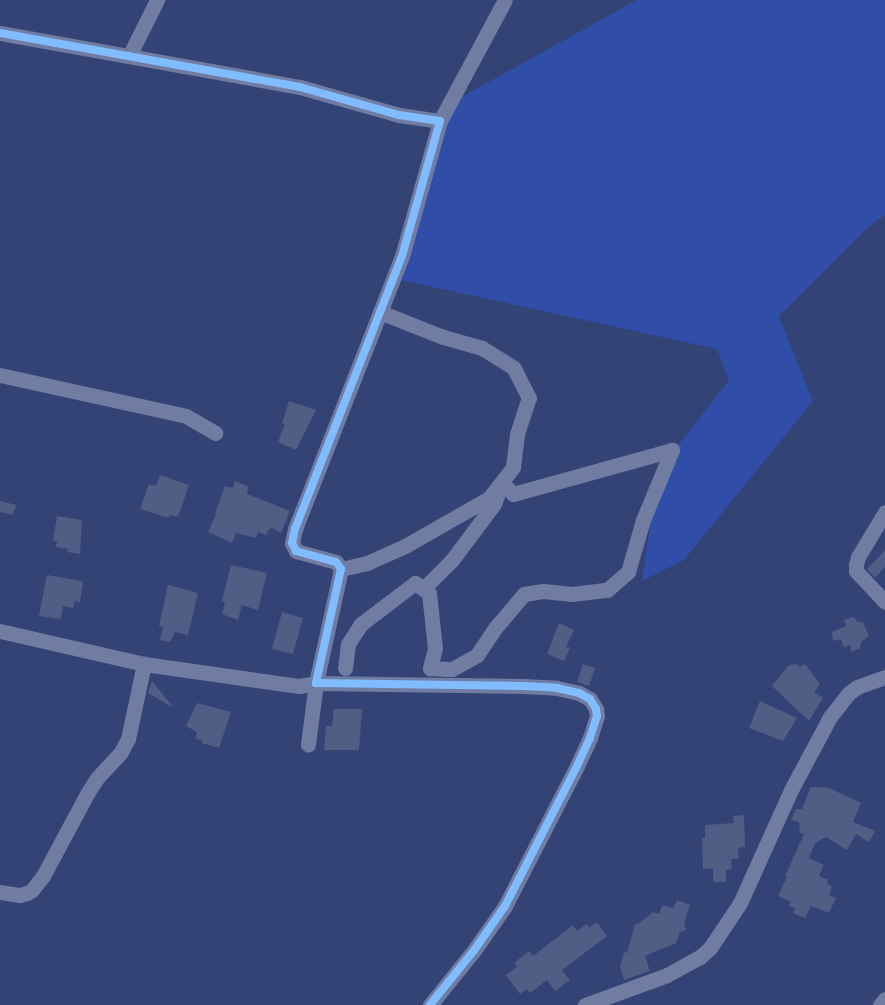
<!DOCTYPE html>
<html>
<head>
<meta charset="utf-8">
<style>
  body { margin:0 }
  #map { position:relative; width:885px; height:1005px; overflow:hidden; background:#334376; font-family:Poppins,sans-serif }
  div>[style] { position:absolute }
  .green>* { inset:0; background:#304da8 }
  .building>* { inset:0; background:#505d85 }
  .minor>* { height:15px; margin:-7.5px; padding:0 7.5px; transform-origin:7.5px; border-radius:7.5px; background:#707ca1 }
  .cycleway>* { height:8px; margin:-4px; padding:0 4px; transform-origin:4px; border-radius:4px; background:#80bcff }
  span { translate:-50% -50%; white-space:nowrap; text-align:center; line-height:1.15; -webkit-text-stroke:5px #183491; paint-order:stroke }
</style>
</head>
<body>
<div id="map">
  <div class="green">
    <div style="clip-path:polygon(637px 0,885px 0,885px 215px,868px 227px,779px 316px,813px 401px,684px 560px,642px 581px,658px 471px,729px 380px,717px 349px,387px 277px,454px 101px)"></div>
  </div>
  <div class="building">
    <div style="clip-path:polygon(289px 401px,316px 410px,296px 450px,278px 442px,285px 424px,282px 423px)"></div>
    <div style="clip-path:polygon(160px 475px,189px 485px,178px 517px,170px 515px,169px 518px,140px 509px,149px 484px,156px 486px)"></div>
    <div style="clip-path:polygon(235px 481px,248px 486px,247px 494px,290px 511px,281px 533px,271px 527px,266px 535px,258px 532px,256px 538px,236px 533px,232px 543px,208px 532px,216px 514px,215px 513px,225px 486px,233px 488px)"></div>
    <div style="clip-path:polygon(0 501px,16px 505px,13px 515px,0 512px)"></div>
    <div style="clip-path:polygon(57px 516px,82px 520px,80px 554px,67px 552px,68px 549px,56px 547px,57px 541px,53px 541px)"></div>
    <div style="clip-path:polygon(885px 550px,885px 567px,875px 578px,867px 569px)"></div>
    <div style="clip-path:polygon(231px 565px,267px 573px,258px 610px,242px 605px,238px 620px,222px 614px,225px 602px,222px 601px)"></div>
    <div style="clip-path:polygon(47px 575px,83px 581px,80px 602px,75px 601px,73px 608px,63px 606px,61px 619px,39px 616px)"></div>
    <div style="clip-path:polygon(168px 585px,198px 593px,188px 635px,175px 632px,170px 642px,160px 640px,163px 627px,159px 626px)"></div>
    <div style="clip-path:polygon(282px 612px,303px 618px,293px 654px,272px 649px)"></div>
    <div style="clip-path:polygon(854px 617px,857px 622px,863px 622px,869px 636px,861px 642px,860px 648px,851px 652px,850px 645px,844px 647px,841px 639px,833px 641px,832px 632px,846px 626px,844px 620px)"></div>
    <div style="clip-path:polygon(559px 623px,574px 630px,566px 647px,570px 648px,564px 661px,547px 654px)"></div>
    <div style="clip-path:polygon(583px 664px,595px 668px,589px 686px,577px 682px)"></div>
    <div style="clip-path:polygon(797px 664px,799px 667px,805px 664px,820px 684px,814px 692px,823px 698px,809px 721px,772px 686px,789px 665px)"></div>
    <div style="clip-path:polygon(152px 681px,173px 707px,172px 707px,148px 693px)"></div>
    <div style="clip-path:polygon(760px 701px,797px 718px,783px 741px,749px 728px)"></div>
    <div style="clip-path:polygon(197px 703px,231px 712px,219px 748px,202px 743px,202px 740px,195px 739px,197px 732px,186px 726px)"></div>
    <div style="clip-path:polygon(334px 709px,362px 709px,359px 750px,324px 750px,326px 726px,332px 726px)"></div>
    <div style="clip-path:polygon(811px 787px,829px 788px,861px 803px,853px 822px,875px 831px,869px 842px,856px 834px,847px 850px,826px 837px,815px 843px,809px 858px,824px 865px,819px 876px,828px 880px,827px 884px,832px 886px,829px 895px,836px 898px,829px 913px,811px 906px,805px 918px,793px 913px,795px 908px,789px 906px,791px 902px,778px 896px,787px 877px,785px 876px,804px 834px,800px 833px,799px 822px,791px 820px,796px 809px,802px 809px)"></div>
    <div style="clip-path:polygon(744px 815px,745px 847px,738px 848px,739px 859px,731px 859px,732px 869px,726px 870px,726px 882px,713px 882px,713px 868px,703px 869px,702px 838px,705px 838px,705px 825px,734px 823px,733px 816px)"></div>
    <div style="clip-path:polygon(677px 900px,690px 905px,684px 923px,686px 930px,680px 932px,676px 943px,645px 956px,650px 971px,624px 980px,620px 967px,624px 952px,627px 953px,635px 924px,638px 924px,653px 912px,659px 914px,662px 905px,673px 908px)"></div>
    <div style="clip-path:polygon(597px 922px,607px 936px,562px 970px,570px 980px,555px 991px,547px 980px,530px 993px,527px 989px,520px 994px,506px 975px,517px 967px,514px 963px,529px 951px,533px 956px,573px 925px,577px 931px,587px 924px,589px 928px)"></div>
  </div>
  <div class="minor">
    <div style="left:0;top:33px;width:305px;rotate:10.2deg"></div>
    <div style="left:300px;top:87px;width:103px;rotate:15.8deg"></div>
    <div style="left:399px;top:115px;width:41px;rotate:8.3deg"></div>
    <div style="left:440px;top:121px;width:140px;rotate:105.7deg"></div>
    <div style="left:402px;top:256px;width:293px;rotate:111.4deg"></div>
    <div style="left:295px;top:529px;width:14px;rotate:102deg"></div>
    <div style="left:292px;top:543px;width:9px;rotate:63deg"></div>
    <div style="left:296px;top:551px;width:41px;rotate:15.4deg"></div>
    <div style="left:336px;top:562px;width:9px;rotate:54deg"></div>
    <div style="left:341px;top:569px;width:117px;rotate:102.4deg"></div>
    <div style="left:316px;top:683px;width:207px;rotate:0.8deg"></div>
    <div style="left:523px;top:686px;width:34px;rotate:3deg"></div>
    <div style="left:557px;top:688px;width:23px;rotate:13deg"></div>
    <div style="left:579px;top:693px;width:13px;rotate:29deg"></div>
    <div style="left:590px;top:699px;width:12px;rotate:59deg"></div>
    <div style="left:596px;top:709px;width:7px;rotate:82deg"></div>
    <div style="left:597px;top:716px;width:23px;rotate:108deg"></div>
    <div style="left:590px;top:738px;width:29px;rotate:115deg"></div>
    <div style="left:578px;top:764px;width:160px;rotate:117.2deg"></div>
    <div style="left:505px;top:906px;width:52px;rotate:124.9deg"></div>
    <div style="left:475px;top:949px;width:72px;rotate:128.8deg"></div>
    <div style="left:129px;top:56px;width:63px;rotate:-63.4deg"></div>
    <div style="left:440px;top:121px;width:137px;rotate:-61.8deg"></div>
    <div style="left:0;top:375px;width:190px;rotate:12.4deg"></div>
    <div style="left:186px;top:416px;width:34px;rotate:30deg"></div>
    <div style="left:885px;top:512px;width:52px;rotate:121deg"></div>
    <div style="left:858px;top:557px;width:8px;rotate:104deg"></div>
    <div style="left:856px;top:565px;width:6px;rotate:90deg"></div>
    <div style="left:856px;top:571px;width:42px;rotate:46.9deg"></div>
    <div style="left:341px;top:569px;width:27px;rotate:-13deg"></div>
    <div style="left:367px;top:563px;width:42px;rotate:-24.1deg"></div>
    <div style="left:405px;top:546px;width:97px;rotate:-29.7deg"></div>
    <div style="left:489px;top:498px;width:39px;rotate:-52deg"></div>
    <div style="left:513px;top:467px;width:33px;rotate:-83deg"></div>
    <div style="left:517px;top:434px;width:38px;rotate:-72deg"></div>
    <div style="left:529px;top:398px;width:34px;rotate:-117deg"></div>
    <div style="left:514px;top:368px;width:38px;rotate:-148deg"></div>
    <div style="left:482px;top:348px;width:41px;rotate:-164.2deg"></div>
    <div style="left:443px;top:337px;width:68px;rotate:-158.4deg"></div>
    <div style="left:0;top:631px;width:148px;rotate:12.9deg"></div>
    <div style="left:144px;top:664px;width:157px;rotate:8.1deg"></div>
    <div style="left:299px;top:686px;width:17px;rotate:-10deg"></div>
    <div style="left:316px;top:683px;width:62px;rotate:97.5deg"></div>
    <div style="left:345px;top:668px;width:24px;rotate:-83deg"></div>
    <div style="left:348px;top:644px;width:24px;rotate:-57deg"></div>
    <div style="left:361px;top:624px;width:68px;rotate:-37.2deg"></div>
    <div style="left:415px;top:583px;width:17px;rotate:36deg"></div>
    <div style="left:429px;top:593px;width:55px;rotate:83.8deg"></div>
    <div style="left:435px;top:648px;width:21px;rotate:104deg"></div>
    <div style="left:430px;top:668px;width:22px;rotate:3deg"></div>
    <div style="left:452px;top:669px;width:29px;rotate:-29deg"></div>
    <div style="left:477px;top:655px;width:34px;rotate:-56deg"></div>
    <div style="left:496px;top:627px;width:43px;rotate:-49.7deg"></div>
    <div style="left:524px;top:594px;width:19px;rotate:-9deg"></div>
    <div style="left:543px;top:591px;width:29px;rotate:6deg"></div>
    <div style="left:572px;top:594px;width:35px;rotate:-7deg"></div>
    <div style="left:607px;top:590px;width:28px;rotate:-41deg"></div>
    <div style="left:628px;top:572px;width:54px;rotate:-73.9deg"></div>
    <div style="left:643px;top:520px;width:76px;rotate:-67.5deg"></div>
    <div style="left:672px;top:450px;width:165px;rotate:164.5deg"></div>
    <div style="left:513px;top:494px;width:16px;rotate:-133deg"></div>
    <div style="left:502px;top:482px;width:23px;rotate:110deg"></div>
    <div style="left:494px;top:504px;width:70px;rotate:126.9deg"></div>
    <div style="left:452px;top:560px;width:41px;rotate:135deg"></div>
    <div style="left:0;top:892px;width:20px;rotate:9deg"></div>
    <div style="left:20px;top:895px;width:7px;rotate:-16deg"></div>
    <div style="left:27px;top:893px;width:6px;rotate:-31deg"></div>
    <div style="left:32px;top:890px;width:18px;rotate:-52deg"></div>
    <div style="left:43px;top:876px;width:95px;rotate:-61.8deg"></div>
    <div style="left:88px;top:792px;width:17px;rotate:-57deg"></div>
    <div style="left:97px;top:778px;width:35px;rotate:-47deg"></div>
    <div style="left:121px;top:752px;width:15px;rotate:-62deg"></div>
    <div style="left:128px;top:739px;width:77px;rotate:-78deg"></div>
    <div style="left:585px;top:1005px;width:87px;rotate:-20.1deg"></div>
    <div style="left:667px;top:975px;width:38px;rotate:-29deg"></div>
    <div style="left:700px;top:957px;width:13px;rotate:-42deg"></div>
    <div style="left:710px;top:948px;width:54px;rotate:-56.3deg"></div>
    <div style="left:740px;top:903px;width:124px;rotate:-65.7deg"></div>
    <div style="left:791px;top:790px;width:83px;rotate:-61.9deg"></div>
    <div style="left:830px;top:717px;width:31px;rotate:-52deg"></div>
    <div style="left:849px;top:693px;width:10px;rotate:-37deg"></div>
    <div style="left:857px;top:687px;width:30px;rotate:-20deg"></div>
    <div style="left:880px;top:1005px;width:8px;rotate:-50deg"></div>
  </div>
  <div class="cycleway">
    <div style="left:0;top:33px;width:305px;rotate:10.2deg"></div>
    <div style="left:300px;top:87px;width:103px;rotate:15.8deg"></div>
    <div style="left:399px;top:115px;width:41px;rotate:8.3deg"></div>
    <div style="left:440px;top:121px;width:140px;rotate:105.7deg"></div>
    <div style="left:402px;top:256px;width:293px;rotate:111.4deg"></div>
    <div style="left:295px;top:529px;width:14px;rotate:102deg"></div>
    <div style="left:292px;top:543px;width:9px;rotate:63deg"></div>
    <div style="left:296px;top:551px;width:41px;rotate:15.4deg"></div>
    <div style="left:336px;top:562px;width:9px;rotate:54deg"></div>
    <div style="left:341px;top:569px;width:117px;rotate:102.4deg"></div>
    <div style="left:316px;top:683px;width:207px;rotate:0.8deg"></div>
    <div style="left:523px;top:686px;width:34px;rotate:3deg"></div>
    <div style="left:557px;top:688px;width:23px;rotate:13deg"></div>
    <div style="left:579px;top:693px;width:13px;rotate:29deg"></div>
    <div style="left:590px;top:699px;width:12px;rotate:59deg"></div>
    <div style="left:596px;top:709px;width:7px;rotate:82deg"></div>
    <div style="left:597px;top:716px;width:23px;rotate:108deg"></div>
    <div style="left:590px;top:738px;width:29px;rotate:115deg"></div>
    <div style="left:578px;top:764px;width:160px;rotate:117.2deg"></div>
    <div style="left:505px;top:906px;width:52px;rotate:124.9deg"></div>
    <div style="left:475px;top:949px;width:72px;rotate:128.8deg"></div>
  </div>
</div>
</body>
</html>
